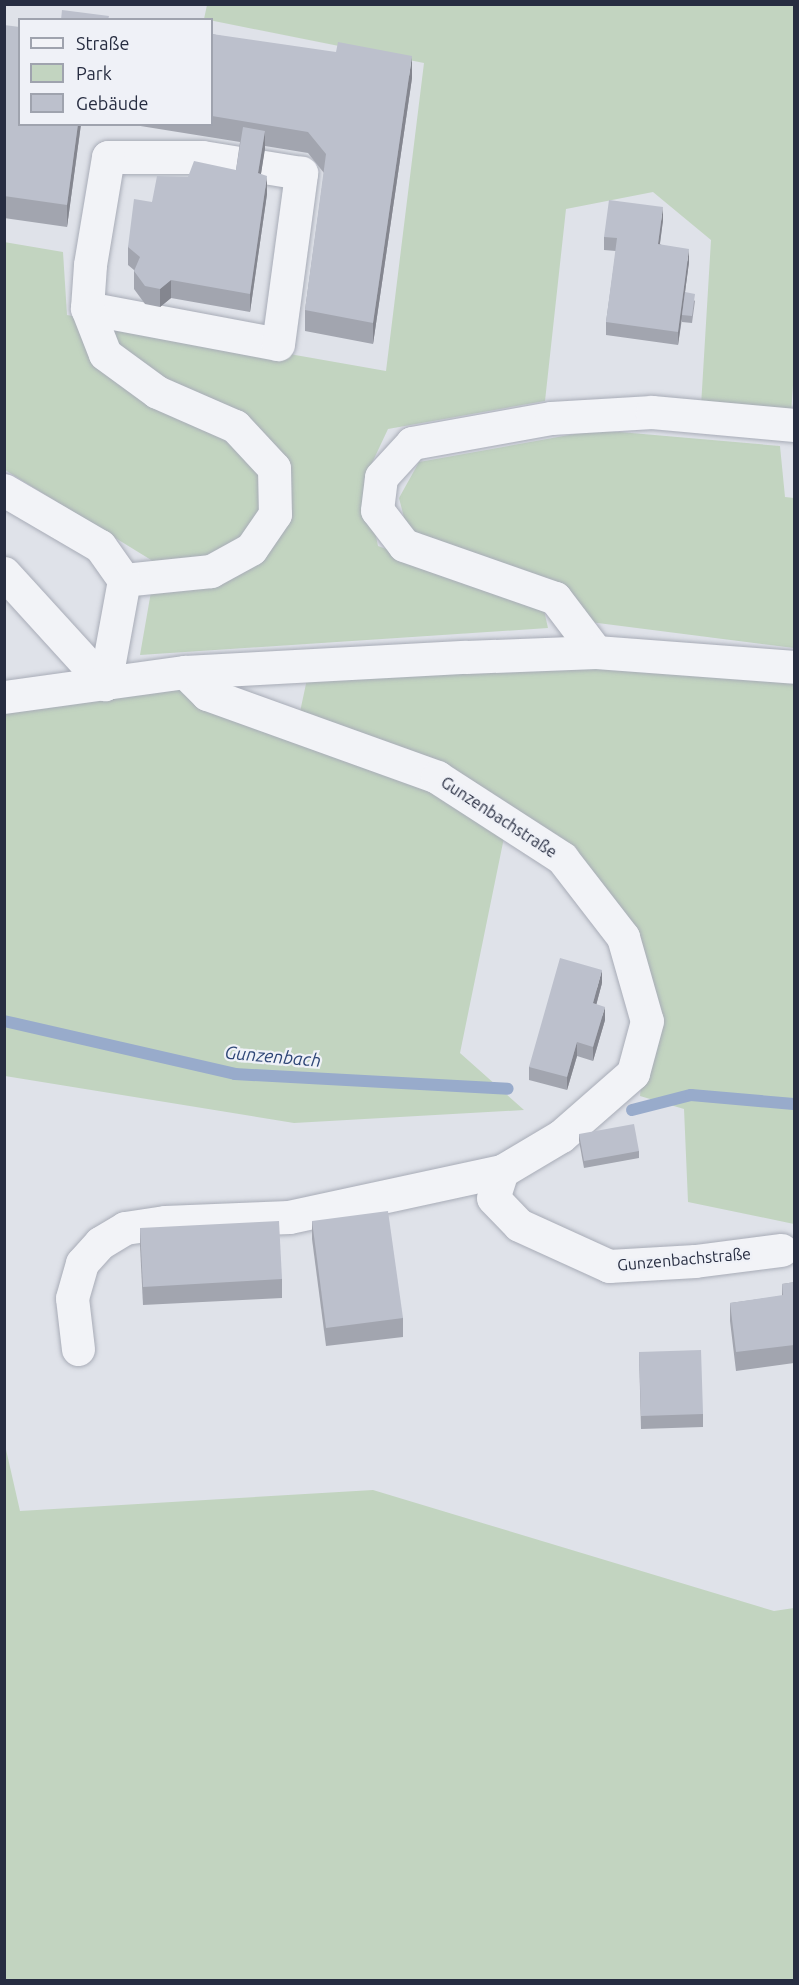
<!DOCTYPE html>
<html>
<head>
<meta charset="utf-8">
<style>
  body { margin:0 }
  #map { position:relative; width:799px; height:1985px; overflow:hidden; background:#dfe2e9; font-family:Ubuntu,sans-serif }
  div>[style] { position:absolute }
  .green>* { inset:0; background:#c2d4c0 }
  .stream>* { height:12px; margin:-6px; padding:0 6px; transform-origin:6px; border-radius:6px; background:#98abcb }
  .roads { filter:drop-shadow(0 0 2px #a8acb7) drop-shadow(0 0 2px #a8acb7) }
  .minor>* { height:33px; margin:-16.5px; padding:0 16.5px; transform-origin:16.5px; border-radius:16.5px; background:#f2f3f7 }
  .wall>* { inset:0; background:#a2a5af }
  .shaded-wall>* { inset:0; background:#84868f }
  .building>* { inset:0; background:#bcc0cc }
  span { translate:-50% -50%; white-space:nowrap; text-align:center; line-height:1.15; -webkit-text-stroke:4.5px #eff1f7; paint-order:stroke }
  .street-label { font-size:16px; color:#272d41 }
  .water-label { font-size:18px; color:#2f4777; font-style:italic }
  .frame { position:absolute; inset:0; border:6px solid #272d41; pointer-events:none }
  .legend { position:absolute; left:18px; top:18px; width:195px; height:108px; box-sizing:border-box; background:#eff1f7; border:2px solid #9fa3ae; margin:0; padding:8px 10px; list-style:none; font-size:18px; color:#272d41 }
  .legend li { display:flex; align-items:center; gap:12px; height:30px }
  .legend b { width:30px; border:2px solid #9fa3ae }
</style>
</head>
<body>
<div id="map">
  <div class="green">
    <div style="clip-path:polygon(207px 5px,794px 5px,794px 371px,791px 414px,701px 406px,711px 240px,653px 192px,566px 209px,545px 401px,388px 429px,364px 480px,378px 546px,543px 606px,548px 628px,140px 655px,156px 563px,5px 470px,4px 242px,63px 252px,67px 315px,386px 371px,424px 63px,204px 19px)"></div>
    <div style="clip-path:polygon(597px 430px,780px 446px,785px 497px,794px 498px,794px 648px,590px 622px,409px 537px,399px 498px,419px 462px)"></div>
    <div style="clip-path:polygon(310px 665px,794px 667px,794px 1224px,688px 1202px,684px 1109px,640px 1096px,647px 1021px,623px 937px,507px 823px,460px 1053px,524px 1110px,294px 1123px,5px 1076px,4px 697px,185px 672px,297px 726px)"></div>
    <div style="clip-path:polygon(5px 1445px,20px 1511px,373px 1490px,774px 1611px,794px 1608px,794px 1980px,5px 1980px)"></div>
  </div>
  <div class="stream">
    <div style="left:4px;top:1021px;width:237px;rotate:12.9deg"></div>
    <div style="left:235px;top:1074px;width:273px;rotate:3.1deg"></div>
    <div style="left:632px;top:1110px;width:61px;rotate:-14.3deg"></div>
    <div style="left:691px;top:1095px;width:103px;rotate:5deg"></div>
  </div>
  <div class="roads">
    <div class="minor">
      <div style="left:87px;top:308px;width:194px;rotate:10.7deg"></div>
      <div style="left:278px;top:344px;width:173px;rotate:-82.3deg"></div>
      <div style="left:301px;top:173px;width:100px;rotate:-170.8deg"></div>
      <div style="left:202px;top:157px;width:94px;rotate:180deg"></div>
      <div style="left:108px;top:157px;width:109px;rotate:99.5deg"></div>
      <div style="left:90px;top:265px;width:43px;rotate:94deg"></div>
      <div style="left:87px;top:308px;width:49px;rotate:68.6deg"></div>
      <div style="left:105px;top:354px;width:64px;rotate:36.2deg"></div>
      <div style="left:157px;top:392px;width:85px;rotate:23.6deg"></div>
      <div style="left:235px;top:426px;width:57px;rotate:47.1deg"></div>
      <div style="left:274px;top:468px;width:46px;rotate:88.8deg"></div>
      <div style="left:275px;top:514px;width:42px;rotate:124.4deg"></div>
      <div style="left:251px;top:549px;width:46px;rotate:151.2deg"></div>
      <div style="left:211px;top:571px;width:87px;rotate:174.1deg"></div>
      <div style="left:4px;top:490px;width:111px;rotate:30.3deg"></div>
      <div style="left:100px;top:546px;width:42px;rotate:54.8deg"></div>
      <div style="left:124px;top:580px;width:106px;rotate:100.4deg"></div>
      <div style="left:4px;top:573px;width:150px;rotate:47.7deg"></div>
      <div style="left:596px;top:652px;width:68px;rotate:-127.2deg"></div>
      <div style="left:555px;top:598px;width:160px;rotate:-160.7deg"></div>
      <div style="left:404px;top:545px;width:44px;rotate:-127.6deg"></div>
      <div style="left:377px;top:510px;width:33px;rotate:-83deg"></div>
      <div style="left:381px;top:477px;width:46px;rotate:-47.6deg"></div>
      <div style="left:412px;top:443px;width:141px;rotate:-10.2deg"></div>
      <div style="left:551px;top:418px;width:101px;rotate:-3.4deg"></div>
      <div style="left:652px;top:412px;width:143px;rotate:5.2deg"></div>
      <div style="left:185px;top:672px;width:31px;rotate:45deg"></div>
      <div style="left:207px;top:694px;width:245px;rotate:19.8deg"></div>
      <div style="left:437px;top:777px;width:149px;rotate:32.9deg"></div>
      <div style="left:562px;top:858px;width:100px;rotate:52.3deg"></div>
      <div style="left:623px;top:937px;width:87px;rotate:74.1deg"></div>
      <div style="left:647px;top:1021px;width:54px;rotate:105.1deg"></div>
      <div style="left:633px;top:1073px;width:96px;rotate:138.8deg"></div>
      <div style="left:561px;top:1136px;width:69px;rotate:149.3deg"></div>
      <div style="left:502px;top:1171px;width:28px;rotate:108deg"></div>
      <div style="left:493px;top:1198px;width:37px;rotate:46deg"></div>
      <div style="left:519px;top:1225px;width:99px;rotate:24.5deg"></div>
      <div style="left:609px;top:1266px;width:86px;rotate:-3.3deg"></div>
      <div style="left:695px;top:1261px;width:87px;rotate:-7.3deg"></div>
      <div style="left:4px;top:697px;width:183px;rotate:-7.9deg"></div>
      <div style="left:185px;top:672px;width:281px;rotate:-3.1deg"></div>
      <div style="left:466px;top:657px;width:130px;rotate:-2.2deg"></div>
      <div style="left:596px;top:652px;width:199px;rotate:4.3deg"></div>
      <div style="left:78px;top:1349px;width:51px;rotate:-96.7deg"></div>
      <div style="left:72px;top:1298px;width:36px;rotate:-74deg"></div>
      <div style="left:82px;top:1263px;width:27px;rotate:-48deg"></div>
      <div style="left:100px;top:1243px;width:29px;rotate:-31deg"></div>
      <div style="left:125px;top:1228px;width:40px;rotate:-8.5deg"></div>
      <div style="left:165px;top:1222px;width:124px;rotate:-2.3deg"></div>
      <div style="left:289px;top:1217px;width:218px;rotate:-12.2deg"></div>
    </div>
  </div>
  <div class="wall">
    <div style="clip-path:polygon(4px 25px,81px 124px,67px 227px,4px 218px)"></div>
    <div style="clip-path:polygon(212px 34px,412px 78px,373px 344px,305px 331px,305px 310px,324px 173px,308px 153px,265px 146px,261px 174px,267px 194px,250px 312px,171px 298px,160px 307px,145px 304px,134px 289px,134px 270px,128px 265px,128px 247px,152px 202px,188px 177px,236px 170px,240px 142px,128px 124px,212px 124px)"></div>
    <div style="clip-path:polygon(663px 220px,660px 244px,689px 262px,685px 292px,695px 301px,692px 323px,682px 322px,682px 319px,678px 345px,606px 335px,606px 322px,616px 251px,604px 250px,604px 237px)"></div>
    <div style="clip-path:polygon(602px 983px,596px 1005px,605px 1020px,593px 1061px,577px 1056px,567px 1090px,529px 1080px,529px 1067px)"></div>
    <div style="clip-path:polygon(579px 1134px,639px 1151px,639px 1158px,584px 1168px,579px 1141px)"></div>
    <div style="clip-path:polygon(312px 1221px,403px 1318px,403px 1337px,326px 1346px,312px 1239px)"></div>
    <div style="clip-path:polygon(140px 1228px,282px 1279px,282px 1298px,143px 1305px,140px 1246px)"></div>
    <div style="clip-path:polygon(795px 1282px,795px 1366px,794px 1363px,736px 1371px,730px 1321px,730px 1303px,782px 1296px,782px 1284px)"></div>
    <div style="clip-path:polygon(639px 1352px,703px 1414px,703px 1427px,641px 1429px)"></div>
  </div>
  <div class="shaded-wall">
    <div style="clip-path:polygon(412px 56px,412px 78px,373px 344px,373px 323px)"></div>
    <div style="clip-path:polygon(78px 124px,81px 124px,67px 227px,67px 205px)"></div>
    <div style="clip-path:polygon(265px 131px,265px 149px,258px 192px,258px 173px)"></div>
    <div style="clip-path:polygon(267px 176px,267px 194px,250px 312px,250px 294px)"></div>
    <div style="clip-path:polygon(663px 207px,663px 220px,658px 257px,658px 244px)"></div>
    <div style="clip-path:polygon(689px 249px,689px 262px,678px 345px,678px 332px)"></div>
    <div style="clip-path:polygon(171px 280px,171px 298px,160px 307px,160px 289px)"></div>
    <div style="clip-path:polygon(602px 970px,602px 983px,593px 1017px,593px 1003px)"></div>
    <div style="clip-path:polygon(605px 1007px,605px 1020px,593px 1061px,593px 1047px)"></div>
    <div style="clip-path:polygon(577px 1042px,577px 1056px,567px 1090px,567px 1077px)"></div>
  </div>
  <div class="building">
    <div style="clip-path:polygon(62px 10px,109px 16px,108px 20px,61px 20px)"></div>
    <div style="clip-path:polygon(4px 25px,20px 27px,20px 124px,78px 124px,67px 205px,4px 196px)"></div>
    <div style="clip-path:polygon(212px 34px,336px 52px,338px 42px,412px 56px,373px 323px,305px 310px,326px 154px,308px 132px,212px 116px)"></div>
    <div style="clip-path:polygon(243px 127px,265px 131px,258px 173px,267px 176px,250px 294px,171px 280px,160px 289px,145px 286px,134px 271px,140px 257px,128px 247px,134px 199px,152px 202px,157px 176px,188px 177px,194px 161px,236px 170px)"></div>
    <div style="clip-path:polygon(609px 200px,663px 207px,658px 244px,689px 249px,678px 332px,606px 322px,617px 238px,604px 237px)"></div>
    <div style="clip-path:polygon(685px 292px,695px 294px,692px 316px,682px 315px)"></div>
    <div style="clip-path:polygon(560px 958px,602px 970px,593px 1003px,605px 1007px,593px 1047px,577px 1042px,567px 1077px,529px 1067px)"></div>
    <div style="clip-path:polygon(634px 1124px,639px 1151px,584px 1161px,579px 1134px)"></div>
    <div style="clip-path:polygon(388px 1211px,403px 1318px,326px 1328px,312px 1221px)"></div>
    <div style="clip-path:polygon(279px 1221px,282px 1279px,143px 1287px,140px 1228px)"></div>
    <div style="clip-path:polygon(795px 1282px,795px 1348px,794px 1345px,736px 1352px,730px 1303px,783px 1295px,782px 1284px)"></div>
    <div style="clip-path:polygon(701px 1350px,703px 1414px,641px 1416px,639px 1352px)"></div>
  </div>
  <div class="street-label">
    <span style="left:499px;top:817px;rotate:33deg">Gunzenbachstraße</span>
    <span style="left:684px;top:1259px;rotate:-5deg">Gunzenbachstraße</span>
  </div>
  <div class="water-label">
    <span style="left:273px;top:1056px;rotate:5deg">Gunzenbach</span>
  </div>
  <div class="frame"></div>
  <ul class="legend">
  <li><b style="height:8px;background:#f2f3f7"></b>Straße</li>
  <li><b style="height:16px;background:#c2d4c0"></b>Park</li>
  <li><b style="height:16px;background:#bcc0cc"></b>Gebäude</li>
  </ul>
</div>
</body>
</html>
